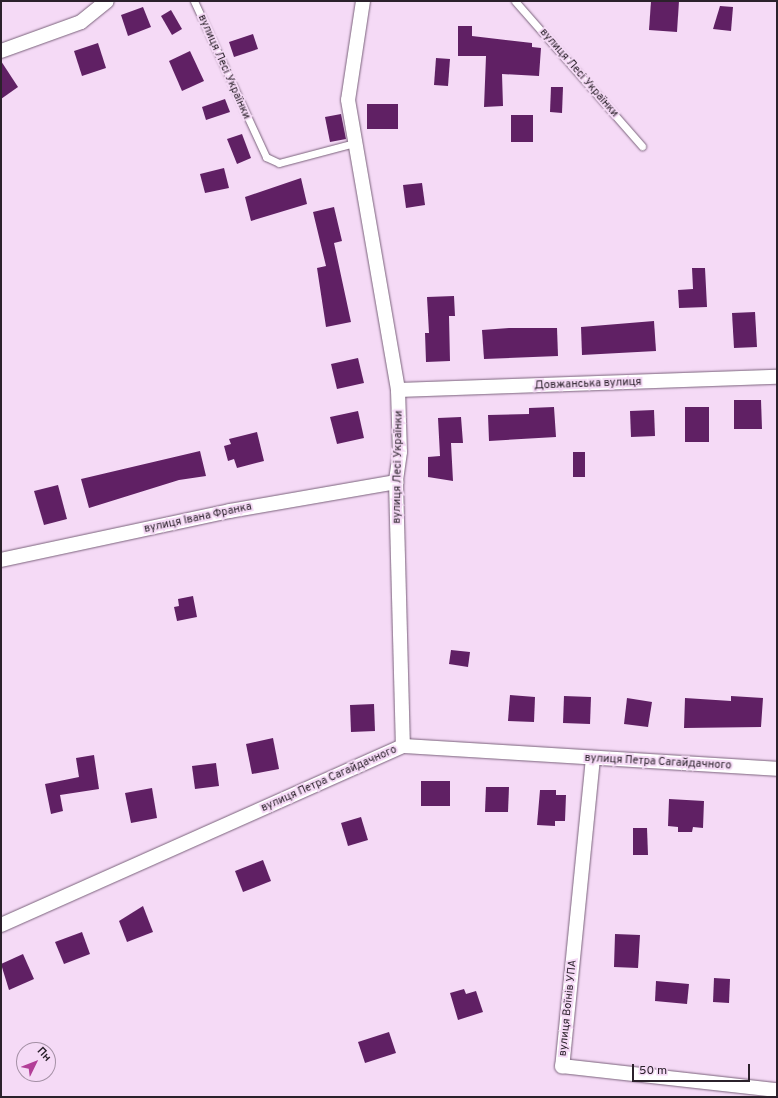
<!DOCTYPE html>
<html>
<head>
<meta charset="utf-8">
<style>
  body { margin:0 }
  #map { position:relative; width:778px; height:1098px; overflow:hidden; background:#f5daf6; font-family:Overpass,sans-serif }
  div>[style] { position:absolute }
  .building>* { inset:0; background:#602064 }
  .roads { filter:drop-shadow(0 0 1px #7a627b) drop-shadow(0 0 1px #7a627b) }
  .service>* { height:7px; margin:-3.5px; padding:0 3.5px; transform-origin:3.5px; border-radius:3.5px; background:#fff }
  .minor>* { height:14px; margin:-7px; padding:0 7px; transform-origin:7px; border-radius:7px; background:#fff }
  span { translate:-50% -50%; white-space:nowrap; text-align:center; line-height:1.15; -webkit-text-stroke:4px #f5daf6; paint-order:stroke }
  .street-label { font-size:11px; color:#2b212b }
  .frame { position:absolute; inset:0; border:2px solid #2b212b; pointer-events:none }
  .north { position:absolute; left:16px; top:1042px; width:40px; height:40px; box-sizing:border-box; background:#f5daf6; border:1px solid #a490a5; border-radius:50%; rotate:47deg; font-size:11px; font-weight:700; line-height:16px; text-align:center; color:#2b212b }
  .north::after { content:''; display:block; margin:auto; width:14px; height:18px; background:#b33f98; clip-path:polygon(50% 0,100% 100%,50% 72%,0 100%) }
  .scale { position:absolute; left:632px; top:1064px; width:118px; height:18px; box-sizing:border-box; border:2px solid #2b212b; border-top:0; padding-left:5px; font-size:12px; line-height:14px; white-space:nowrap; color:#2b212b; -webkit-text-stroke:3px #f5daf6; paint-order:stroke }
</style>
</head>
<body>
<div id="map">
  <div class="building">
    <div style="clip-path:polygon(651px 1px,679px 1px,677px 32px,649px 30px)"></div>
    <div style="clip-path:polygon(720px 6px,733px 7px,731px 31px,713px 29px)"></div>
    <div style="clip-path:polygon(143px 7px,151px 27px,128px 36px,121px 15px)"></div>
    <div style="clip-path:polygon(171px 10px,182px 29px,172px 35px,161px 16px)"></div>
    <div style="clip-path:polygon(458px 26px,472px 26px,472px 36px,532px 43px,532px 47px,541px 48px,539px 76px,502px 74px,503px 106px,484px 107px,486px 56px,458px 56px)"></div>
    <div style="clip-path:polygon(253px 34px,258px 49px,234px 57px,229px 42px)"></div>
    <div style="clip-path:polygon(98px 43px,106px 68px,82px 76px,74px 51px)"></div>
    <div style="clip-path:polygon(190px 51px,204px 81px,182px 91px,169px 61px)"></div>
    <div style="clip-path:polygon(436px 58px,450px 59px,448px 86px,434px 85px)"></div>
    <div style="clip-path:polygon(1px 61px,18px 87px,1px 99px)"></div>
    <div style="clip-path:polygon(551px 87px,563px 87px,562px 113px,550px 112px)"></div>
    <div style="clip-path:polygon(225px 99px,230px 112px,206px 120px,202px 107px)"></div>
    <div style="clip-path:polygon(367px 104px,398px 104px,398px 129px,367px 129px)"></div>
    <div style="clip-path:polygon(341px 114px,346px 139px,330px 142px,325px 117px)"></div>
    <div style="clip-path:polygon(511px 115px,533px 115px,533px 142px,511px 142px)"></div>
    <div style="clip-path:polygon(242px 134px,251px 158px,237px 164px,227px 139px)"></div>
    <div style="clip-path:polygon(224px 168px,229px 188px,205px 193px,200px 174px)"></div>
    <div style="clip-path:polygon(301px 178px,307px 204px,251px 221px,245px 197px)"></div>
    <div style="clip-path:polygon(422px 183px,425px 205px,406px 208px,403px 185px)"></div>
    <div style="clip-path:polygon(334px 207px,342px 241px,334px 243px,351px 322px,326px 327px,317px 268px,326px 266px,313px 212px)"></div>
    <div style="clip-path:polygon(692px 268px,705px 268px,707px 307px,679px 308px,678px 290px,693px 289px)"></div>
    <div style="clip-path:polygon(454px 296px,455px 316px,449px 316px,450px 361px,426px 362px,425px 333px,429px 333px,427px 297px)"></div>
    <div style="clip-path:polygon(755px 312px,757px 347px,734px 348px,732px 313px)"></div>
    <div style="clip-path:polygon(654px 321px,656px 351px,582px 355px,581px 327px)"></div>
    <div style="clip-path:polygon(509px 328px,557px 328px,558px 356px,484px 359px,482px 330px)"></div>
    <div style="clip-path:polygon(358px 358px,364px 383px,337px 389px,331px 364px)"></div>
    <div style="clip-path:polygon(734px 400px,761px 400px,762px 429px,734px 429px)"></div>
    <div style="clip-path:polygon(554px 407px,556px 437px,489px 441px,488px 415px,529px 414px,529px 408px)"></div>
    <div style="clip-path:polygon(685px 407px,709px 407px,709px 442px,685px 442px)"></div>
    <div style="clip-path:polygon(654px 410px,655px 436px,631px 437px,630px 411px)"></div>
    <div style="clip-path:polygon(358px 411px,364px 438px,337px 444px,330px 417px)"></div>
    <div style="clip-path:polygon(461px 417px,463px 443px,451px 443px,453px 481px,428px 477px,428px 457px,440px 456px,438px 418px)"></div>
    <div style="clip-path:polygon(257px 432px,264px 461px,237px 468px,234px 459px,228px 461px,224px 446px,231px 444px,229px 439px)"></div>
    <div style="clip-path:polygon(200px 451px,206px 476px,179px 480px,89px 508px,81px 479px)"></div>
    <div style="clip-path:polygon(573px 452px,585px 452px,585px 477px,573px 477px)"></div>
    <div style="clip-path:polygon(58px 485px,67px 519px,44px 525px,34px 491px)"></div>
    <div style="clip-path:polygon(193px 596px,197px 617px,177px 621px,174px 607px,179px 606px,178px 599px)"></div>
    <div style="clip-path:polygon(451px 650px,470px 652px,468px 667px,449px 664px)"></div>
    <div style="clip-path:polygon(510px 695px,535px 697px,534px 722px,508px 721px)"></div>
    <div style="clip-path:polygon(564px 696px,591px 697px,590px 724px,563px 723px)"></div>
    <div style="clip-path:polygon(731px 696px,763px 698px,761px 727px,684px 728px,685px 698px,731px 701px)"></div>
    <div style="clip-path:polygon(627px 698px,652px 702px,648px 727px,624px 724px)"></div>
    <div style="clip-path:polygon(374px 704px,375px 731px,351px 732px,350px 705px)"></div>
    <div style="clip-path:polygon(273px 738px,279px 769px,252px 774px,246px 744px)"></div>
    <div style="clip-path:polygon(94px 755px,99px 789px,60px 795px,63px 811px,51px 814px,45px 784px,79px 777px,76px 758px)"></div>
    <div style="clip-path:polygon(216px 763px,219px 786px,195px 789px,192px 766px)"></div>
    <div style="clip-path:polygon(421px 781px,450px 781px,450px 806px,421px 806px)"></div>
    <div style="clip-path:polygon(486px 787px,509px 787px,508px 812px,485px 812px)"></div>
    <div style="clip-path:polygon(152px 788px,157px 818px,131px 823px,125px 793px)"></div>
    <div style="clip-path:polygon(540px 790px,556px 790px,556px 795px,566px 795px,565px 821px,555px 821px,555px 826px,537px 825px)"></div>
    <div style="clip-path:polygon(669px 799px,704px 801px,703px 828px,693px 827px,692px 832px,678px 832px,678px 827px,668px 826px)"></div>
    <div style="clip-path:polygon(361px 817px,368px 840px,348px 846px,341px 823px)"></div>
    <div style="clip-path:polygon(633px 828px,647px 828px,648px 855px,633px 855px)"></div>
    <div style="clip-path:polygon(263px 860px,271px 881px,243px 892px,235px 871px)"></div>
    <div style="clip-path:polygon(143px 906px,153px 932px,127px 942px,119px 921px)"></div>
    <div style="clip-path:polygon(82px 932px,90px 954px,64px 964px,55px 942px)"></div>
    <div style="clip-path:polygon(615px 934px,640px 935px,638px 968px,614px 967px)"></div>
    <div style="clip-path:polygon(23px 954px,34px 979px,9px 990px,1px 964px)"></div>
    <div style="clip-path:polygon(714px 978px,730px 979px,729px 1003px,713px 1002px)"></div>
    <div style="clip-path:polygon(656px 981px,689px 984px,687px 1004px,655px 1001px)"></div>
    <div style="clip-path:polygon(464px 989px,466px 994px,476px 991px,483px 1012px,458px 1020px,450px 993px)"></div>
    <div style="clip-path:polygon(389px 1032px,396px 1053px,365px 1063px,358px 1042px)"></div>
  </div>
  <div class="roads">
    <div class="service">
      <div style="left:194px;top:1px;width:172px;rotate:65.2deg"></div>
      <div style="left:266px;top:157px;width:14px;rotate:25deg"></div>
      <div style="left:279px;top:163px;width:78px;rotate:-14.9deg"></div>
      <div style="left:515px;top:1px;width:193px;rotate:48.8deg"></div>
    </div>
    <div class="minor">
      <div style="left:363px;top:1px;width:100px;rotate:98.6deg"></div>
      <div style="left:348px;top:100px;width:294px;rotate:80.2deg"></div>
      <div style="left:398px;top:390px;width:62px;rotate:88.2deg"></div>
      <div style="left:400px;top:452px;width:30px;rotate:98deg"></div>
      <div style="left:396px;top:482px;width:264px;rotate:88.5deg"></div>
      <div style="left:1px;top:51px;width:85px;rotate:-19.9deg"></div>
      <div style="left:81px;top:22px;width:33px;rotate:-39deg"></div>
      <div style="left:398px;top:390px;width:379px;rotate:-2deg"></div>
      <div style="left:1px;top:560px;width:234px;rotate:-12.1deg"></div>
      <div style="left:230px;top:511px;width:169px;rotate:-9.9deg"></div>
      <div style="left:593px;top:758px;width:310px;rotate:95.7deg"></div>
      <div style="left:562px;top:1066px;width:216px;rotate:6.4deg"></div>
      <div style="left:1px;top:925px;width:440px;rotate:-24deg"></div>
      <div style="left:403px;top:746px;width:375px;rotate:3.5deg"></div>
    </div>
  </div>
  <div class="street-label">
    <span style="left:224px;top:67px;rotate:66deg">вулиця Лесі Українки</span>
    <span style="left:579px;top:73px;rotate:49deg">вулиця Лесі Українки</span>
    <span style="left:588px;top:384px;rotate:-2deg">Довжанська вулиця</span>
    <span style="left:398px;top:467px;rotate:-89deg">вулиця Лесі Українки</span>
    <span style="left:198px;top:518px;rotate:-12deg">вулиця Івана Франка</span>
    <span style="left:658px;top:762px;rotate:3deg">вулиця Петра Сагайдачного</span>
    <span style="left:329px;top:779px;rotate:-24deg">вулиця Петра Сагайдачного</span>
    <span style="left:568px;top:1008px;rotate:-84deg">вулиця Воїнів УПА</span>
  </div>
  <div class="frame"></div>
  <div class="north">Пн</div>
  <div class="scale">50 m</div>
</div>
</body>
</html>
